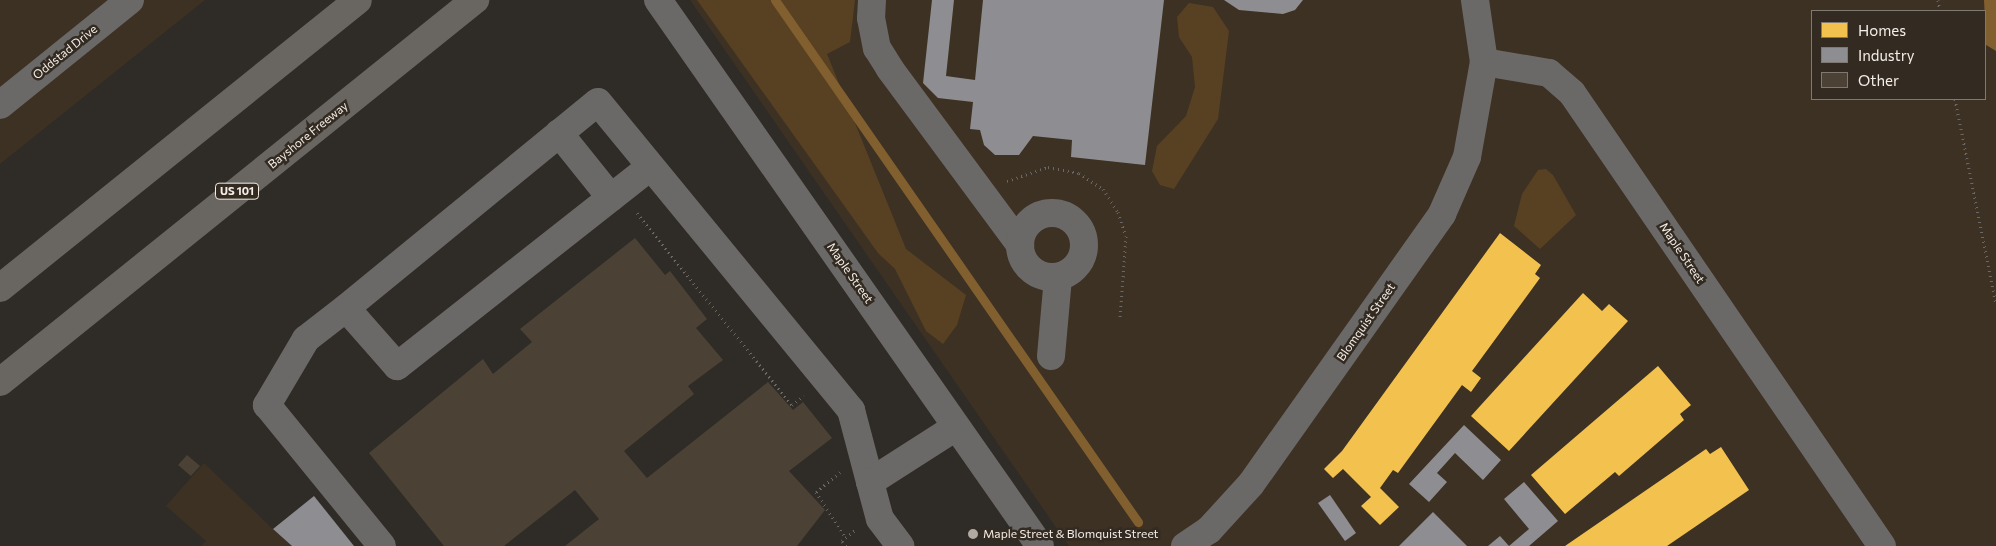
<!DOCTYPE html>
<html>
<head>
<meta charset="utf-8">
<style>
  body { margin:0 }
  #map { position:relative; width:1996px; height:546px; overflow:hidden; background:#2f2b26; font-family:Commissioner,sans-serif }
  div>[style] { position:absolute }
  .built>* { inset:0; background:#3d3123 }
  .green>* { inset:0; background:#584122 }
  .water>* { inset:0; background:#825f2e }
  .homes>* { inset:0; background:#f2c14e }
  .industry>* { inset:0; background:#8d8d92 }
  .stream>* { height:9px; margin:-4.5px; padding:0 4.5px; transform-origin:4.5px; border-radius:4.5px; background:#825f2e }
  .building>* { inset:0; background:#4b4235 }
  .path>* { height:3px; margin-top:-1.5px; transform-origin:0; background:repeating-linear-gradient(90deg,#6b6866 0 1px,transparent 0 5px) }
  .minor>* { height:28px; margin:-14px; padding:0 14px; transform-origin:14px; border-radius:14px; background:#6b6967 }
  .minor>.ring { margin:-14px; padding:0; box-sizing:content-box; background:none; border:28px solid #6b6967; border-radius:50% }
  .highway>* { height:28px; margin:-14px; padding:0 14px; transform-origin:14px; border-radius:14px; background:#696662 }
  .dots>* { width:14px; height:14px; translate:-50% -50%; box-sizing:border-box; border:2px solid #332b22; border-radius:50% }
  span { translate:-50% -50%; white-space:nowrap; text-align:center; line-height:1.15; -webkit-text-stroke:5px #332b22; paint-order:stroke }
  .shield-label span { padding:1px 4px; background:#332b22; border:1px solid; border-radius:4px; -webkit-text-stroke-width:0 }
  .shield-label { font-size:11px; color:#f4eee8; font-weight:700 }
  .street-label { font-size:12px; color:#f4eee8 }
  .poi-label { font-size:12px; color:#f4eee8 }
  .left { translate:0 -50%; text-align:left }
  .legend { position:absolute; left:1811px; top:10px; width:175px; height:90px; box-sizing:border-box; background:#332b22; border:1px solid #807971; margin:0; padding:6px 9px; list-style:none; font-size:15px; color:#f4eee8 }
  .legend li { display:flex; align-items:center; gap:10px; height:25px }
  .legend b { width:25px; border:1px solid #807971 }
</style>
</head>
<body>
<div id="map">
  <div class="built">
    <div style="clip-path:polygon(0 0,205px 0,0 164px)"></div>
    <div style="clip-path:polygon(evenodd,690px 0,1984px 0,1986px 45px,1996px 51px,1996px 546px,1069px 546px,690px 0,1812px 11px,1985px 11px,1985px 99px,1812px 99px,1812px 11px)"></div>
    <div style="clip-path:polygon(204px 463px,273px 529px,292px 546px,201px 546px,206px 541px,166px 506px)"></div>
  </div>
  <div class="green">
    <div style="clip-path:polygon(697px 0,855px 0,850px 42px,827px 54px,906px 249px,966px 295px,957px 325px,943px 344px,926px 331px,895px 269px,878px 253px)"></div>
    <div style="clip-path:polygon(1189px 3px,1213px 7px,1229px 31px,1218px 119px,1174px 189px,1160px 185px,1152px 171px,1157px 146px,1186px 116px,1195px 87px,1192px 57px,1179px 37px,1177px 17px)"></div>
    <div style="clip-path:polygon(1538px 170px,1546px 169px,1553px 175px,1576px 215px,1540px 249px,1514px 226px,1522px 194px)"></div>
  </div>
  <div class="water">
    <div style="clip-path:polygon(1984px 0,1996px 0,1996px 51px,1986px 45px)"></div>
  </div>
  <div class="homes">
    <div style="clip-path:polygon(1500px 233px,1541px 265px,1535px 274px,1540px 278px,1472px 371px,1481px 378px,1471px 392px,1462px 385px,1398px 473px,1393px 470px,1380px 488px,1399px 507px,1380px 525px,1361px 506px,1371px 497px,1343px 469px,1333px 478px,1324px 469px,1342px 451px)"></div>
    <div style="clip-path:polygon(1583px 293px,1602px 311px,1609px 304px,1628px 321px,1509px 451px,1471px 416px)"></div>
    <div style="clip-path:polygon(1658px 366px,1691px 405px,1680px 414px,1684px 420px,1619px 476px,1615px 472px,1565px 514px,1531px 475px)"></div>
    <div style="clip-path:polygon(1721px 447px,1749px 490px,1667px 546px,1565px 546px,1706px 449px,1710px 454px)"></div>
  </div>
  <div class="industry">
    <div style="clip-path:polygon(932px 0,954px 0,946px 76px,975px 80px,983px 0,1164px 0,1145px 165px,1071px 157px,1072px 140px,1033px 136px,1019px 155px,995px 155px,984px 145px,980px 130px,970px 129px,973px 102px,938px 98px,923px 83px)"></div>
    <div style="clip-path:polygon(1224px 0,1303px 0,1295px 10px,1283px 14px,1239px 10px)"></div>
    <div style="clip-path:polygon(1464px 425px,1501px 460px,1483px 480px,1455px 453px,1437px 473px,1447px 482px,1429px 502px,1409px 484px)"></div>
    <div style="clip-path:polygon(1524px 482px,1558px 521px,1529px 546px,1509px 546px,1529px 529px,1504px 499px)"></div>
    <div style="clip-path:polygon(1330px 495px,1356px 533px,1345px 541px,1318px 503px)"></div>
    <div style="clip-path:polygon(314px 496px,354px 546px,292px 546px,273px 529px)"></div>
    <div style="clip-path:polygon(1433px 512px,1467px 546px,1399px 546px)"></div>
    <div style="clip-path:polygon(1500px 536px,1509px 546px,1488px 546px)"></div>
  </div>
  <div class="stream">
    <div style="left:775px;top:0;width:636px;rotate:55.19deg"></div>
  </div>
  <div class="building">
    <div style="clip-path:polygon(635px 238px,665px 275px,670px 271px,707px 319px,696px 328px,723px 360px,688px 386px,694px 394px,624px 451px,647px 478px,768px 382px,793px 410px,803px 402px,832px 438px,789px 471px,825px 510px,797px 546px,565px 546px,599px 519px,575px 490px,504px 546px,444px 546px,369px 453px,483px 359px,493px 374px,532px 342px,520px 329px)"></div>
    <div style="clip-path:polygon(187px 455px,200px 466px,191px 476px,178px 465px)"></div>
  </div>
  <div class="path">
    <div style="left:1938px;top:0;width:11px;rotate:80deg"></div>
    <div style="left:1955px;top:99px;width:209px;rotate:78.7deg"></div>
    <div style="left:1007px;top:181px;width:43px;rotate:-18.9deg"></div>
    <div style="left:1048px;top:167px;width:32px;rotate:11deg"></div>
    <div style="left:1079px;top:173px;width:29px;rotate:34deg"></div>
    <div style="left:1103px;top:189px;width:27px;rotate:57deg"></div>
    <div style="left:1118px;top:212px;width:25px;rotate:72deg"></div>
    <div style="left:1126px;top:236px;width:81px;rotate:94.2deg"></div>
    <div style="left:637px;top:213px;width:247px;rotate:51.1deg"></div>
    <div style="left:792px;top:405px;width:15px;rotate:-37deg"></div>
    <div style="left:840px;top:472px;width:31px;rotate:140deg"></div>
    <div style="left:816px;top:492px;width:55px;rotate:56.9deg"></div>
    <div style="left:846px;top:546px;width:6px;rotate:-129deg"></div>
    <div style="left:842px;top:541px;width:17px;rotate:-40deg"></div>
  </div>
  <div class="minor">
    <div style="left:658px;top:0;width:666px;rotate:55.02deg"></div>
    <div style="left:872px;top:0;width:18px;rotate:93deg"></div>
    <div style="left:871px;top:18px;width:31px;rotate:79deg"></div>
    <div style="left:877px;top:48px;width:25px;rotate:58deg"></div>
    <div style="left:890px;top:69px;width:219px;rotate:53.5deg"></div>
    <div style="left:1484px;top:62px;width:66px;rotate:9.6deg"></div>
    <div style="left:1549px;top:73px;width:30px;rotate:41deg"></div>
    <div style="left:1572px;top:93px;width:549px;rotate:55.62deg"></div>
    <div style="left:0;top:105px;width:167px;rotate:-38.9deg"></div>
    <div style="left:559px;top:133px;width:83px;rotate:51.3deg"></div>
    <div style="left:650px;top:167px;width:322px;rotate:141.8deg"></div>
    <div style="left:397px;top:366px;width:77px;rotate:-131.3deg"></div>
    <div style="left:346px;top:308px;width:325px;rotate:-39.3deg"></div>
    <div style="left:598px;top:102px;width:399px;rotate:50.6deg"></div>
    <div style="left:851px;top:410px;width:74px;rotate:75.2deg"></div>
    <div style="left:870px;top:482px;width:102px;rotate:-32.6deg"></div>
    <div class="ring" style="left:1020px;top:213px;width:36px;height:36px"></div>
    <div style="left:346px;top:308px;width:51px;rotate:142.2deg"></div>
    <div style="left:306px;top:339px;width:77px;rotate:120.6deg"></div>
    <div style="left:267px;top:405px;width:182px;rotate:50.8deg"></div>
    <div style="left:1051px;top:356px;width:79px;rotate:-84.9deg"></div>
    <div style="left:870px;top:482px;width:38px;rotate:75deg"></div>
    <div style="left:880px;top:519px;width:34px;rotate:53deg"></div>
    <div style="left:1185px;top:546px;width:29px;rotate:-34deg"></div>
    <div style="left:1209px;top:530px;width:62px;rotate:-47.6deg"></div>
    <div style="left:1251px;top:484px;width:331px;rotate:-54.7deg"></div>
    <div style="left:1442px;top:214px;width:62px;rotate:-66.3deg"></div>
    <div style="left:1467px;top:157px;width:97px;rotate:-79.9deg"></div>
    <div style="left:1484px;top:62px;width:63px;rotate:-98.3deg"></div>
  </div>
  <div class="highway">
    <div style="left:0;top:288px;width:459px;rotate:-38.8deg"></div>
    <div style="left:0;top:382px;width:610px;rotate:-38.81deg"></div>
  </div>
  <div class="dots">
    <div style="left:973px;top:534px;background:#afaaa4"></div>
  </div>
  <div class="shield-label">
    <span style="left:237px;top:191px">US 101</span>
  </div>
  <div class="street-label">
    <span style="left:65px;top:52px;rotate:-39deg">Oddstad Drive</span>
    <span style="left:308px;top:135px;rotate:-39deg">Bayshore Freeway</span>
    <span style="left:1682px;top:253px;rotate:56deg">Maple Street</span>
    <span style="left:850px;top:273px;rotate:55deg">Maple Street</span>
    <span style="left:1366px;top:322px;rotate:-55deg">Blomquist Street</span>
  </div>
  <div class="poi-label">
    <span class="left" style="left:983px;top:534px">Maple Street &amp; Blomquist Street</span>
  </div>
  <ul class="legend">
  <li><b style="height:14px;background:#f2c14e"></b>Homes</li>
  <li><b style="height:14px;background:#8d8d92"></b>Industry</li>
  <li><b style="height:14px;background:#4b4235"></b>Other</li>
  </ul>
</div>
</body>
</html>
